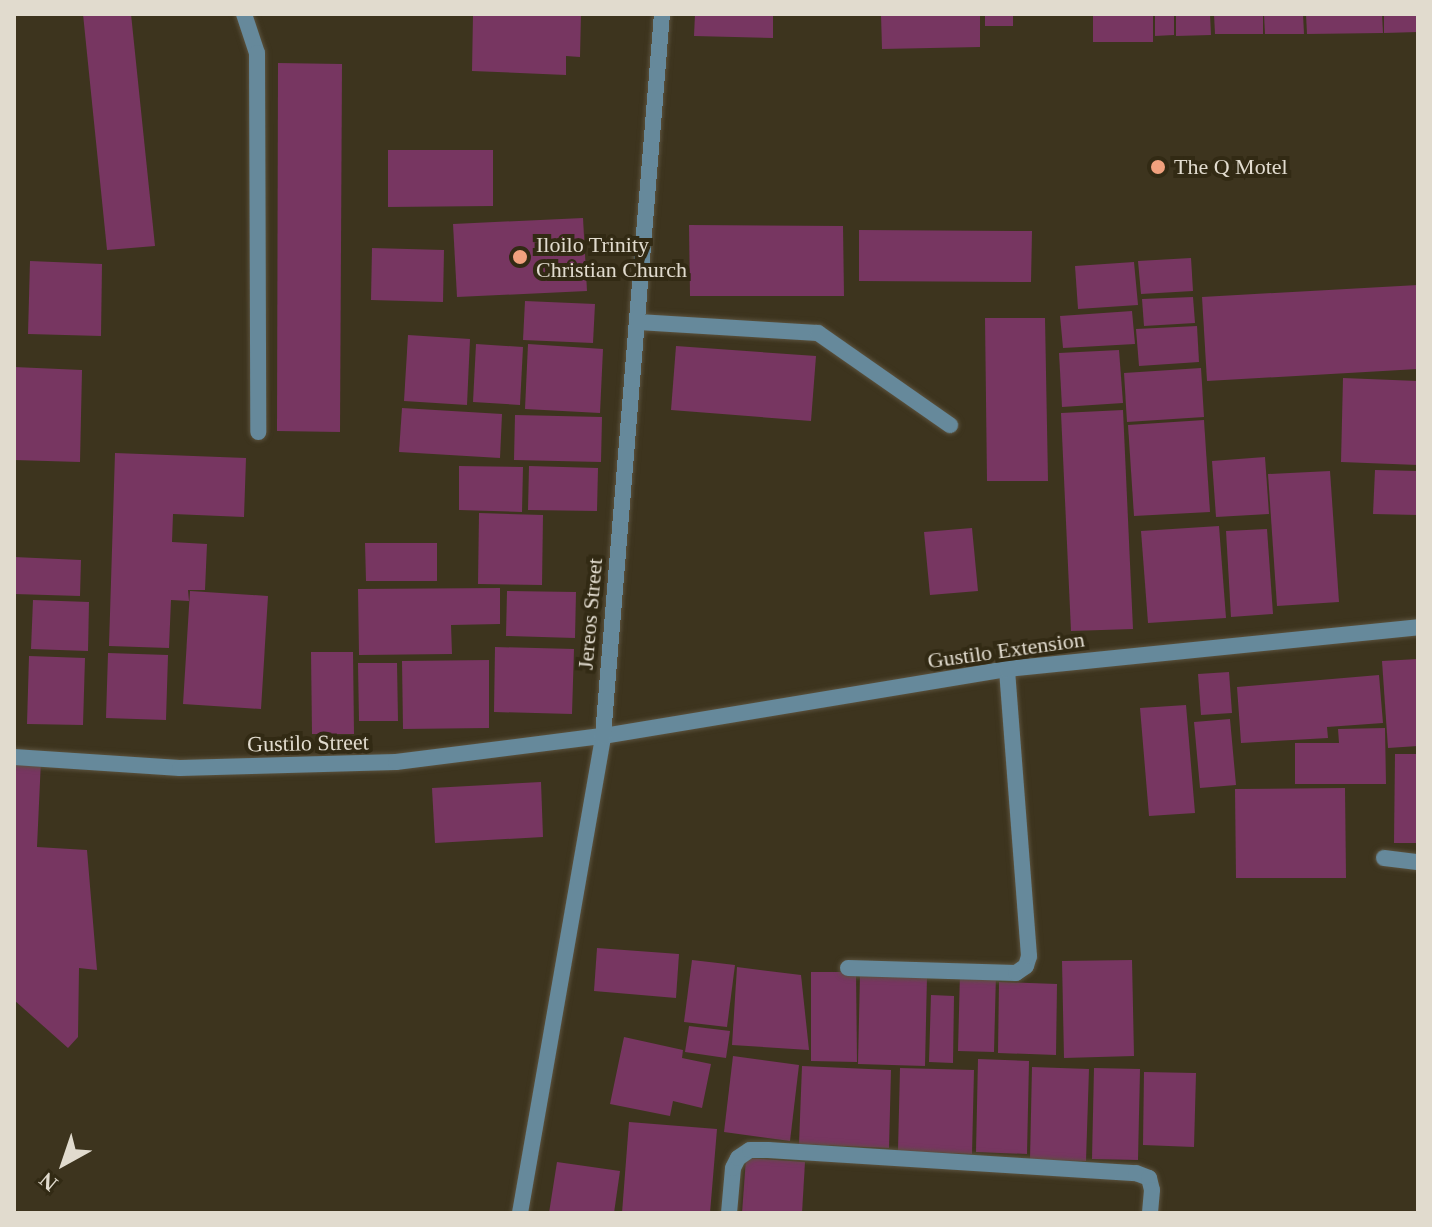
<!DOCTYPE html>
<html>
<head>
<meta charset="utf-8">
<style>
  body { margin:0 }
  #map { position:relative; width:1432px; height:1227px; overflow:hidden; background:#3d341e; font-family:Georgia,serif }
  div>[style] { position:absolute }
  .building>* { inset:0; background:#773661 }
  .roads { filter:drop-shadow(0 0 2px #5b523e) drop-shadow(0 0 2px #5b523e) }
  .service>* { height:16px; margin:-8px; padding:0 8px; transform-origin:8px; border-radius:8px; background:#66899b }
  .minor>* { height:16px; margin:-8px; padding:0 8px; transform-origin:8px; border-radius:8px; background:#66899b }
  .tertiary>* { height:16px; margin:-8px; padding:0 8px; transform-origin:8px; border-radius:8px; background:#66899b }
  .dots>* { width:22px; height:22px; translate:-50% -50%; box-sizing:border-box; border:4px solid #322a14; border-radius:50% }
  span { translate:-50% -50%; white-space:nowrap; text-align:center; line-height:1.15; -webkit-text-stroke:8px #322a14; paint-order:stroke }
  .poi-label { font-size:22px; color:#e1dbce }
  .left { translate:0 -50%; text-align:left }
  .street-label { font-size:22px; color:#e1dbce }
  .frame { position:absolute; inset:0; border:16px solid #e1dbce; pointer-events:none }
  .north { position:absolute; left:24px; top:1123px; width:80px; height:80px; -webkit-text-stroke:6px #322a14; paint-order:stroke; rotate:220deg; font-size:22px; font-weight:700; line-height:32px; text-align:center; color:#e1dbce }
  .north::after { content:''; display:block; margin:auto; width:28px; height:36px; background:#e1dbce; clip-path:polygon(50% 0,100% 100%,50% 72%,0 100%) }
</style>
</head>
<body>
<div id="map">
  <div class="building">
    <div style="clip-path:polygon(83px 14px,131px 14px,155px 246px,107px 250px)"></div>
    <div style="clip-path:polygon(473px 14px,581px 14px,580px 57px,566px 56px,566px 75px,472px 71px)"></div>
    <div style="clip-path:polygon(695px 14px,773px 14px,773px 38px,694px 36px)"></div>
    <div style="clip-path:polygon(881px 14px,980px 14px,980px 47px,882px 49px)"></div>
    <div style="clip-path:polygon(985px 14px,1013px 14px,1013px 26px,985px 26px)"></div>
    <div style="clip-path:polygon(1093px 14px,1153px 14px,1153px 42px,1093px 42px)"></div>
    <div style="clip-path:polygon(1155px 14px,1174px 14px,1174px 35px,1155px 36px)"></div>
    <div style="clip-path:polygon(1176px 14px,1210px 14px,1211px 35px,1176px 36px)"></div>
    <div style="clip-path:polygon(1214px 14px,1263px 14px,1263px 34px,1215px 34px)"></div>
    <div style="clip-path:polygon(1264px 14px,1303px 14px,1304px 34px,1265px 34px)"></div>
    <div style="clip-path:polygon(1306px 14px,1382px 14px,1383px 33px,1307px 34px)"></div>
    <div style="clip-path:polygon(1384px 14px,1418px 14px,1418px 32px,1384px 33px)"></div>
    <div style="clip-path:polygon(278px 63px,342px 64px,340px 432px,277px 431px)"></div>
    <div style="clip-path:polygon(388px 150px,493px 150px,493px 206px,388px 207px)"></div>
    <div style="clip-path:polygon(583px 218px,587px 291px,457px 297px,453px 224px)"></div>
    <div style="clip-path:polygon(689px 225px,843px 226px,844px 296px,690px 296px)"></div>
    <div style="clip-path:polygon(859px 230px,1032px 231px,1031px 282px,859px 281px)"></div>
    <div style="clip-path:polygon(372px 248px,444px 250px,443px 302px,371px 300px)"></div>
    <div style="clip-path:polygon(1191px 258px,1193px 291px,1141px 294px,1138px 261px)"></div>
    <div style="clip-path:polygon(30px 261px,102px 264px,101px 336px,28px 334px)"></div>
    <div style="clip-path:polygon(1134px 262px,1138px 305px,1078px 309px,1075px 266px)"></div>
    <div style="clip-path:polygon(1418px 285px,1418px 369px,1207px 381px,1202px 297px)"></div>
    <div style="clip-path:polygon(1193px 297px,1195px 323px,1144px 326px,1142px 299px)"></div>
    <div style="clip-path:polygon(525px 301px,595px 304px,593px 343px,523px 340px)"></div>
    <div style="clip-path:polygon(1132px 311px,1135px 344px,1063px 348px,1060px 316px)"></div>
    <div style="clip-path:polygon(985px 318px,1045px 318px,1048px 481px,987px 481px)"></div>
    <div style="clip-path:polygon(1197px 326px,1199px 362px,1139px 366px,1136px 329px)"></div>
    <div style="clip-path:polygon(408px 335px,470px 339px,467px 405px,404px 401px)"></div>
    <div style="clip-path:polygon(476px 344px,523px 347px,520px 405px,473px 402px)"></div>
    <div style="clip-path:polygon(528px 344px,603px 349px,600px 413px,525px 409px)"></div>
    <div style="clip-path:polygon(676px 346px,816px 356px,811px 421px,671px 410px)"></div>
    <div style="clip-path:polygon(1119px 350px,1123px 403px,1062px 407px,1059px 353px)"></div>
    <div style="clip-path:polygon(14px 367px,82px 370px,80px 462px,14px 460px)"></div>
    <div style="clip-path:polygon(1201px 368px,1204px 417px,1127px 422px,1124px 373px)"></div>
    <div style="clip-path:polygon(1343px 378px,1418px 381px,1418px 465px,1341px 462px)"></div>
    <div style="clip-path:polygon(402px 408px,502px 414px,500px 458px,399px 452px)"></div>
    <div style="clip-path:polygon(1123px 410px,1133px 629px,1071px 631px,1061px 413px)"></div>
    <div style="clip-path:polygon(515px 415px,602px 417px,601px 462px,514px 460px)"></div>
    <div style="clip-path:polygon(1204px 420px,1210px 512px,1134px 516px,1128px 425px)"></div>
    <div style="clip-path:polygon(115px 453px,246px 458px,244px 517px,173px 514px,172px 542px,207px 544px,205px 590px,188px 590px,189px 601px,171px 600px,169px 648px,109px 646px)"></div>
    <div style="clip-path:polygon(1265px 457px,1269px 514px,1216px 517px,1212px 461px)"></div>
    <div style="clip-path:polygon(459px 466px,523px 467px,522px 512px,459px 510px)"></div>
    <div style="clip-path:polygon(529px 466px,598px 468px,597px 511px,528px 510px)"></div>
    <div style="clip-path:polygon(1375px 470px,1418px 471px,1418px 515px,1373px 514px)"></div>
    <div style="clip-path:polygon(1330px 471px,1339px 602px,1277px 606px,1268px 474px)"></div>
    <div style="clip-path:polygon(479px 513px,543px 515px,542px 585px,478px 584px)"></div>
    <div style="clip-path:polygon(1219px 526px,1226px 618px,1148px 623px,1141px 531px)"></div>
    <div style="clip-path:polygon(972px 528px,978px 591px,930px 595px,924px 532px)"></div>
    <div style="clip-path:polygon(1267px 529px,1273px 614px,1231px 617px,1226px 531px)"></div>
    <div style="clip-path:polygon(365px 543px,437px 543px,437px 581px,366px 581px)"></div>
    <div style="clip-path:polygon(14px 557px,81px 560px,80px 596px,14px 594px)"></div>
    <div style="clip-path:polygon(500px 588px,500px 624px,451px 625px,452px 654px,359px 655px,358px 589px)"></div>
    <div style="clip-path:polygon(190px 591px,268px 596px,261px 709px,183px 704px)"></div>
    <div style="clip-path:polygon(507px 591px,576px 592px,575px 638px,506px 636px)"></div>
    <div style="clip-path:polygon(33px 600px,89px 602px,88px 651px,31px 649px)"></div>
    <div style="clip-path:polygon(495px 647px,574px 649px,572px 714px,494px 712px)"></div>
    <div style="clip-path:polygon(311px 652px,353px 652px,354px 734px,312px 734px)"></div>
    <div style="clip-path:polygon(108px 653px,168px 655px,166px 720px,106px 718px)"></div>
    <div style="clip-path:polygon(29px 656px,85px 658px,83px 725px,27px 724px)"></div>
    <div style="clip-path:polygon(1418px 659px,1418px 746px,1388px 748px,1382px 661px)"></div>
    <div style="clip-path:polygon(489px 660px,489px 728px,403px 729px,402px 661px)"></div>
    <div style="clip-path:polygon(358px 663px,397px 663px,398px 721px,359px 721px)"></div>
    <div style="clip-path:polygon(1229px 672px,1232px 713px,1201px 715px,1198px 674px)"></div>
    <div style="clip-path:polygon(1379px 675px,1383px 723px,1327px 727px,1328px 738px,1241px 743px,1237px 687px)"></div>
    <div style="clip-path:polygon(1186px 705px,1195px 813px,1149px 816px,1140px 708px)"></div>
    <div style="clip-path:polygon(1230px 719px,1236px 785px,1200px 788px,1194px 722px)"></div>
    <div style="clip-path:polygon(1385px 728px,1386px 784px,1295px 784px,1295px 743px,1339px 743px,1338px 729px)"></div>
    <div style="clip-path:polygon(1395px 754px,1418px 754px,1418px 843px,1394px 843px)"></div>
    <div style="clip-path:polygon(41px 760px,37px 847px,87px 850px,97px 970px,79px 968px,78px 1037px,68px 1048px,14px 1000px,14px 765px)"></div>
    <div style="clip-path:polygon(541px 782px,543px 837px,435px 843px,432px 788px)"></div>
    <div style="clip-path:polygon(1345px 788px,1346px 878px,1236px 878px,1235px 789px)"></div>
    <div style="clip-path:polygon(597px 948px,679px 954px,676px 998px,594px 991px)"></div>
    <div style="clip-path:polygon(692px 960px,735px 965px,727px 1027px,684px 1022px)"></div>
    <div style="clip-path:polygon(1132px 960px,1134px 1056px,1064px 1058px,1062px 961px)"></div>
    <div style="clip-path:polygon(737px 967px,801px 975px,809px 1050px,732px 1045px)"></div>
    <div style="clip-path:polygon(811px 972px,856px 972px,857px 1062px,811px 1061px)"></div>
    <div style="clip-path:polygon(960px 972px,996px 973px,994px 1052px,958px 1051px)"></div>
    <div style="clip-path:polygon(860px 974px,927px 976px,925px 1066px,858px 1064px)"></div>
    <div style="clip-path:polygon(999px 982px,1057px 984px,1056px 1055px,998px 1053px)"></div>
    <div style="clip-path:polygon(931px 995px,954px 996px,953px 1063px,929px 1062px)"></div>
    <div style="clip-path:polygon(689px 1026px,730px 1031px,726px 1058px,685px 1052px)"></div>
    <div style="clip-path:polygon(624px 1037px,683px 1050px,682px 1058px,711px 1064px,702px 1108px,673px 1101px,670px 1116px,610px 1104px)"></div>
    <div style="clip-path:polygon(733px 1056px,799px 1065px,790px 1141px,724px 1132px)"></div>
    <div style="clip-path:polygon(978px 1059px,1029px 1061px,1027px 1154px,976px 1152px)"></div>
    <div style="clip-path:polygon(802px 1066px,891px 1070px,889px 1148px,799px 1144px)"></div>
    <div style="clip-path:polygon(1032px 1067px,1089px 1069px,1086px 1161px,1030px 1160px)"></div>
    <div style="clip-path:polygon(900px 1068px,974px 1070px,972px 1154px,898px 1151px)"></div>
    <div style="clip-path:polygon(1094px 1068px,1140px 1069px,1138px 1160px,1092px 1159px)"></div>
    <div style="clip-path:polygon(1144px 1072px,1196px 1073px,1194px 1147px,1143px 1145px)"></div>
    <div style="clip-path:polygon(629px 1122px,717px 1129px,710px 1213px,622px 1213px)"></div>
    <div style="clip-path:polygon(746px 1158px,805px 1162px,802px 1213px,742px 1213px)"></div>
    <div style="clip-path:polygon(557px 1162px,620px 1171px,614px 1213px,549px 1213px)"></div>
  </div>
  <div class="roads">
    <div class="service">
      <div style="left:244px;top:14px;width:41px;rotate:71.6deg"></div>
      <div style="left:257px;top:53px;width:379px;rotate:89.8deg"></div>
      <div style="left:638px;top:322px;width:180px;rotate:3.5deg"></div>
      <div style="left:818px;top:333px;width:161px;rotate:34.9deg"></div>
      <div style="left:1384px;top:858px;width:34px;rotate:7deg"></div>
    </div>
    <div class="minor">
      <div style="left:848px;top:968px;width:168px;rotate:1.7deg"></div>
      <div style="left:1016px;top:973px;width:12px;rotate:-35deg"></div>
      <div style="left:1026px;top:966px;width:10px;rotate:-73deg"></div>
      <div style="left:1029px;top:956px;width:288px;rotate:-94.4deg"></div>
      <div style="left:729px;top:1213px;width:45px;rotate:-84.9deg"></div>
      <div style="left:733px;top:1168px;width:11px;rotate:-63deg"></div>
      <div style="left:738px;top:1158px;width:14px;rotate:-34deg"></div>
      <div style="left:750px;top:1150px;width:18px"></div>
      <div style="left:768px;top:1150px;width:369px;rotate:3.6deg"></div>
      <div style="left:1136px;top:1173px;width:14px;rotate:21deg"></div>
      <div style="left:1149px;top:1178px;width:12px;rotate:76deg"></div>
      <div style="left:1152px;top:1190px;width:23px;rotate:95deg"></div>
    </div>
    <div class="tertiary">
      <div style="left:14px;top:757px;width:166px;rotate:3.8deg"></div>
      <div style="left:180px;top:768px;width:216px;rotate:-1.6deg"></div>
      <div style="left:396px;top:762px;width:209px;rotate:-7.2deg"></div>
      <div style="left:603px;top:736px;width:410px;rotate:-9.4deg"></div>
      <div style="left:1007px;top:669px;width:413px;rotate:-5.8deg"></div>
      <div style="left:520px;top:1213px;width:484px;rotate:-80.1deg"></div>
      <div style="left:603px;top:736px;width:724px;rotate:-85.33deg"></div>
    </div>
  </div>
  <div class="dots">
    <div style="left:1158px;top:167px;background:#f1a17e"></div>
    <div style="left:520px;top:257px;background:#f1a17e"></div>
  </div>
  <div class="poi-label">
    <span class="left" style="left:1174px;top:167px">The Q Motel</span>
    <span class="left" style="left:536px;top:257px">Iloilo Trinity<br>Christian Church</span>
  </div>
  <div class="street-label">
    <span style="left:590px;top:614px;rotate:-85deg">Jereos Street</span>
    <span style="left:1006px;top:650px;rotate:-8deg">Gustilo Extension</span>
    <span style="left:308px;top:743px;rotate:-1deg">Gustilo Street</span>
  </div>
  <div class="frame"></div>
  <div class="north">N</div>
</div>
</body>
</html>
